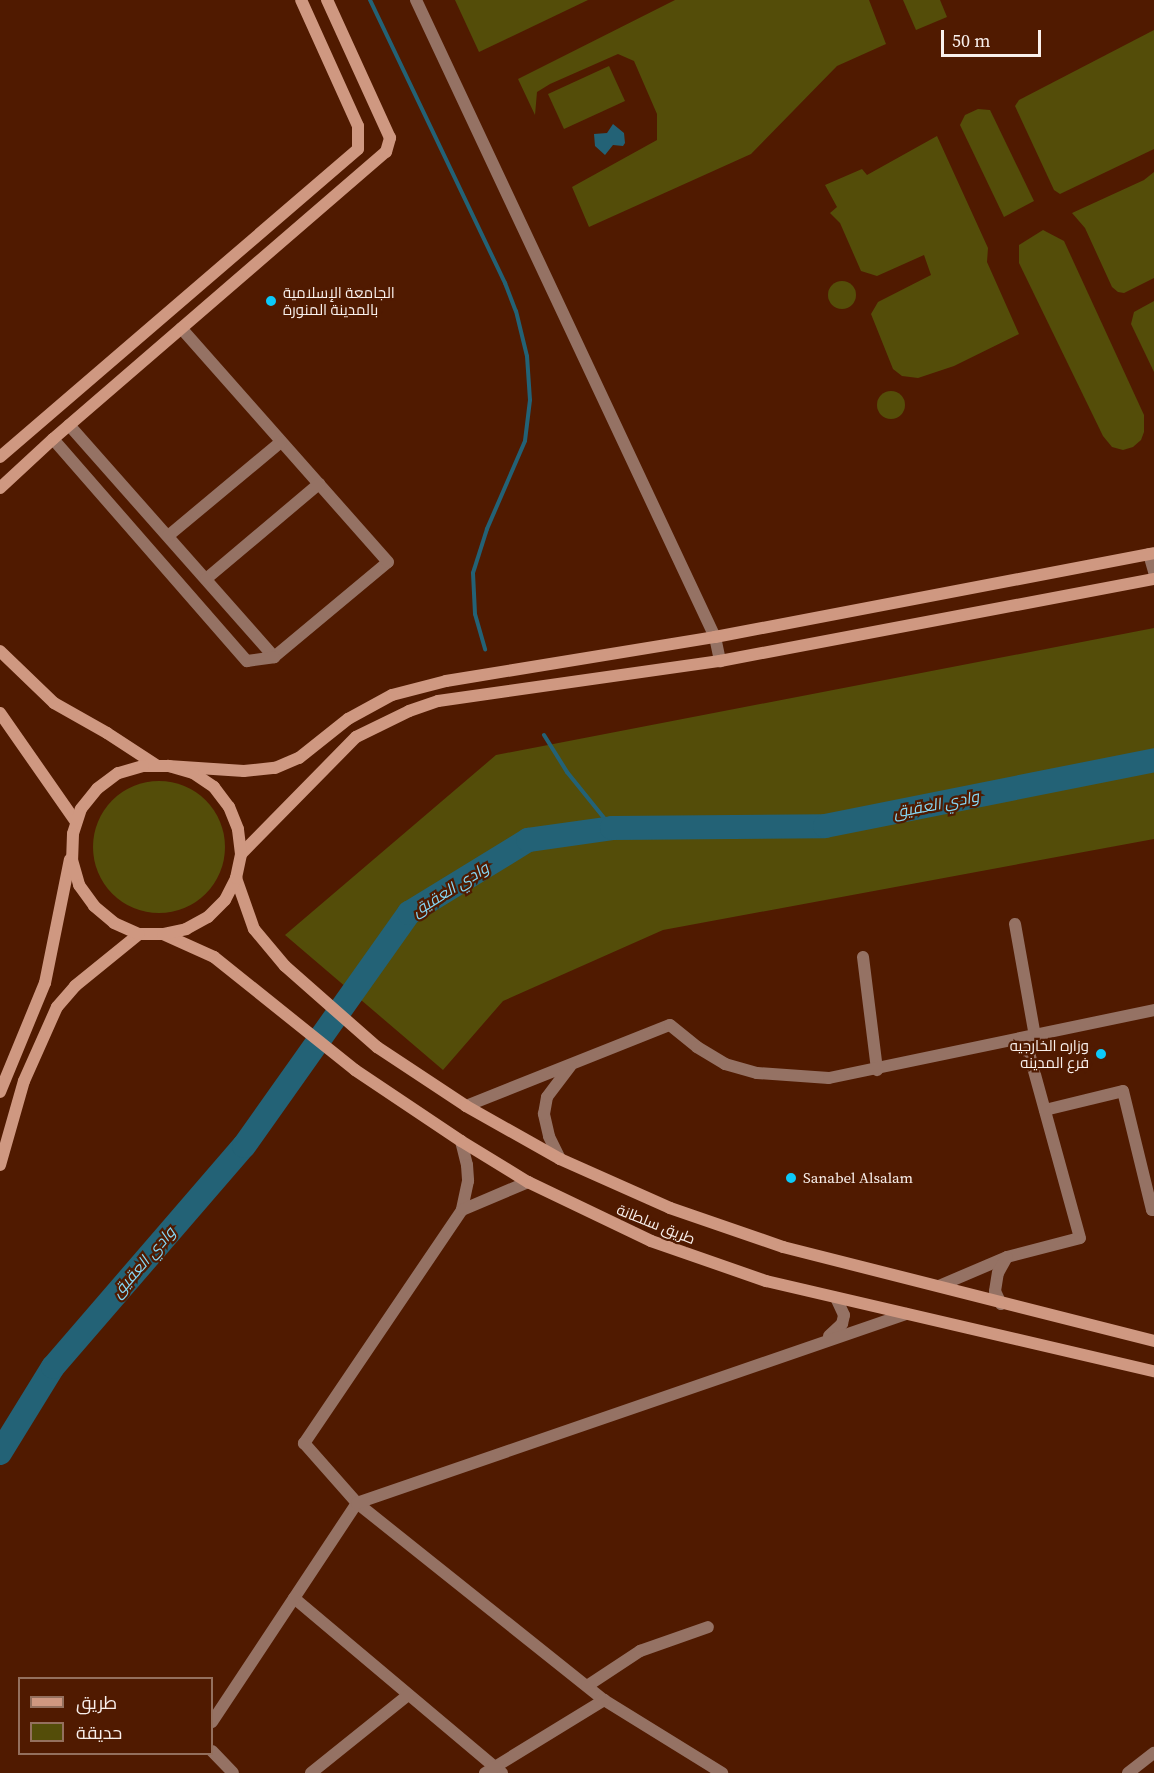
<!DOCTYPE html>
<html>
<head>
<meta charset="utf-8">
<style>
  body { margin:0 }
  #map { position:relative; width:1154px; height:1773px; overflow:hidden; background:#501a00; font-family:"Source Serif 4",Cairo,serif }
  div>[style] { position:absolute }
  .green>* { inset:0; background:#544d09 }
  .round { border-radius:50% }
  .water>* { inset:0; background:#236276 }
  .stream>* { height:4px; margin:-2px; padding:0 2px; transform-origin:2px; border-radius:2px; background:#236276 }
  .river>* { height:24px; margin:-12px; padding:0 12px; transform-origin:12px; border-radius:12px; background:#236276 }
  .minor>* { height:12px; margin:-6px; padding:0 6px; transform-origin:6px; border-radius:6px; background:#957264 }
  .secondary>* { height:12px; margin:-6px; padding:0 6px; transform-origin:6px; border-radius:6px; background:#cf9881 }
  .dots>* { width:16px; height:16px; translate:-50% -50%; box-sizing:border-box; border:3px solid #501a00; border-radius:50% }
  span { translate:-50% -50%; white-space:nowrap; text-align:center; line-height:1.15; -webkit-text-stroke:4.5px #501a00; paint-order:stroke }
  .poi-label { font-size:15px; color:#f9f0ec }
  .left { translate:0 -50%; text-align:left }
  .right { translate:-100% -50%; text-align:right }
  .street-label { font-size:15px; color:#f9f0ec }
  .water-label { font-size:16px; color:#86d7f4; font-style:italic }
  .legend { position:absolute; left:18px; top:1677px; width:195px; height:78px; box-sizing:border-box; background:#501a00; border:2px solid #94705e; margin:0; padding:8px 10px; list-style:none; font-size:18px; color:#f9f0ec }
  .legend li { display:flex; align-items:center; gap:12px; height:30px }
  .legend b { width:30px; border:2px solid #94705e }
  .scale { position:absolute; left:941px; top:30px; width:100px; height:27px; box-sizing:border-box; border:3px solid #f9f0ec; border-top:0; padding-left:8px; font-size:18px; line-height:21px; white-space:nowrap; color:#f9f0ec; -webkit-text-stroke:4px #501a00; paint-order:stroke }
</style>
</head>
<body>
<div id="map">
  <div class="green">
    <div style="clip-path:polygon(455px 0,588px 0,479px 52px)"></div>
    <div style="clip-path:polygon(675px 0,869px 0,886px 44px,837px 66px,751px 154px,589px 227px,572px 187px,657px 140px,657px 114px,634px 61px,618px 54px,550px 84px,537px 92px,535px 115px,518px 79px)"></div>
    <div style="clip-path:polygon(903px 0,940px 0,947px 17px,916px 30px)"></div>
    <div style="clip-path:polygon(1154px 30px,1154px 149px,1060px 194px,1054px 190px,1015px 106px,1019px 100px)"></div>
    <div style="clip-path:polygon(609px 66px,625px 101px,564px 129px,548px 94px)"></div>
    <div style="clip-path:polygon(978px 109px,990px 110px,1034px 201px,1004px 217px,960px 125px,965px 115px)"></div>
    <div style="clip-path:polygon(937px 136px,988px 248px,987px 262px,1019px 334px,954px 366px,918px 378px,902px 376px,893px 369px,871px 314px,878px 302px,931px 275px,924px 255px,877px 276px,861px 271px,840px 223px,830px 213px,837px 207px,825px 185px,862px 169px,867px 175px)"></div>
    <div style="clip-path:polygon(1154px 172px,1154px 278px,1124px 293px,1118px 292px,1112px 287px,1085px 228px,1072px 213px,1144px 180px)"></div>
    <div style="clip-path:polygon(1043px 230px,1064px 241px,1144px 415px,1144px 432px,1141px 440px,1133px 447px,1123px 450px,1112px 447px,1103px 436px,1019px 263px,1019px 245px)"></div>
    <div class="round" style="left:828px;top:281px;width:28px;height:28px"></div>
    <div style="clip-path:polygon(1154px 301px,1154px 372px,1131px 324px,1134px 312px)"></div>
    <div class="round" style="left:877px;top:391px;width:28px;height:28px"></div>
    <div style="clip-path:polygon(1154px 628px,1154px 839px,663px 930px,503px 1001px,443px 1070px,285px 935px,496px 755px)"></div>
    <div class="round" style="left:93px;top:781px;width:132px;height:132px"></div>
  </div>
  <div class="water">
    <div style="clip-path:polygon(613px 124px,624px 133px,625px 143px,623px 146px,613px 145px,605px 155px,595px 146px,594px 134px,607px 133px)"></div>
  </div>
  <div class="stream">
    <div style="left:370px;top:0;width:314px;rotate:64.5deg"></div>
    <div style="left:505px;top:283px;width:30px;rotate:69deg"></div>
    <div style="left:516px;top:311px;width:46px;rotate:76.3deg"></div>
    <div style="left:527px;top:356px;width:44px;rotate:86.1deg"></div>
    <div style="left:530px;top:400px;width:41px;rotate:97deg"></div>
    <div style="left:525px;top:441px;width:96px;rotate:113.4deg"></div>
    <div style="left:487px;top:529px;width:46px;rotate:107.7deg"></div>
    <div style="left:473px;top:573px;width:41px;rotate:87.2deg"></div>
    <div style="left:475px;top:614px;width:37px;rotate:74deg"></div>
    <div style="left:544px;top:735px;width:44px;rotate:58.1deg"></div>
    <div style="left:567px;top:772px;width:72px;rotate:51.2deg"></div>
  </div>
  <div class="river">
    <div style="left:0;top:1453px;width:101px;rotate:-58.4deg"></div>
    <div style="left:53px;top:1367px;width:292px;rotate:-49.2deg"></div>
    <div style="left:244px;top:1146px;width:286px;rotate:-54.7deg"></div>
    <div style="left:409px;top:913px;width:140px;rotate:-31.5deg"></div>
    <div style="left:528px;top:840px;width:85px;rotate:-8.1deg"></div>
    <div style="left:612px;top:828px;width:213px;rotate:-0.5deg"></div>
    <div style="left:825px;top:826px;width:336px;rotate:-11.3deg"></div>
  </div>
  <div class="minor">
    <div style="left:416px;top:0;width:704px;rotate:64.86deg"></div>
    <div style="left:715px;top:637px;width:25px;rotate:78deg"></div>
    <div style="left:69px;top:425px;width:310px;rotate:48.5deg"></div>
    <div style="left:274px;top:657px;width:148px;rotate:-39.8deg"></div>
    <div style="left:388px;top:562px;width:312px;rotate:-131.5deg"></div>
    <div style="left:53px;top:439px;width:295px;rotate:48.9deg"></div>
    <div style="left:247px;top:661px;width:27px;rotate:-8deg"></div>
    <div style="left:168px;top:536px;width:147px;rotate:-39.8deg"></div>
    <div style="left:1149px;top:554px;width:19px;rotate:74deg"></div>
    <div style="left:206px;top:579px;width:148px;rotate:-40.1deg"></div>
    <div style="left:1015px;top:924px;width:114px;rotate:79.9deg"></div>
    <div style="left:863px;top:957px;width:114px;rotate:82.9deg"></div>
    <div style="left:466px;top:1106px;width:219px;rotate:-21.7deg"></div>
    <div style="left:670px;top:1025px;width:35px;rotate:39deg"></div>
    <div style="left:697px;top:1047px;width:33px;rotate:31deg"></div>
    <div style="left:725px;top:1064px;width:33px;rotate:16deg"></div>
    <div style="left:757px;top:1073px;width:72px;rotate:4deg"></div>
    <div style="left:829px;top:1078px;width:332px;rotate:-11.8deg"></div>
    <div style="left:1045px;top:1110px;width:80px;rotate:-13.7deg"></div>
    <div style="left:1123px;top:1091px;width:122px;rotate:76.3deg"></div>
    <div style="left:1152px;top:1210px;width:2px"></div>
    <div style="left:461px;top:1141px;width:25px;rotate:76deg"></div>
    <div style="left:467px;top:1165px;width:16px;rotate:86deg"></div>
    <div style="left:468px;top:1181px;width:30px;rotate:102deg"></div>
    <div style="left:462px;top:1210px;width:282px;rotate:124.1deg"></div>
    <div style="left:304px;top:1443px;width:80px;rotate:48.5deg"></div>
    <div style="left:357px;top:1503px;width:316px;rotate:38.6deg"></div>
    <div style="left:604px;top:1700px;width:139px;rotate:31.7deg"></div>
    <div style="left:560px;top:1159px;width:25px;rotate:-116deg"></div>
    <div style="left:549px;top:1136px;width:23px;rotate:-103deg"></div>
    <div style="left:544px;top:1114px;width:17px;rotate:-80deg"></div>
    <div style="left:547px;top:1097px;width:39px;rotate:-53deg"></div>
    <div style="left:462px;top:1210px;width:72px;rotate:-23deg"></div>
    <div style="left:939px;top:1286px;width:74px;rotate:-23.1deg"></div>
    <div style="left:1007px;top:1257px;width:75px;rotate:-14.6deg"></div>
    <div style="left:1080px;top:1238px;width:207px;rotate:-105.4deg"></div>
    <div style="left:1001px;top:1304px;width:14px;rotate:-115deg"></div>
    <div style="left:995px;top:1291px;width:18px;rotate:-81deg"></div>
    <div style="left:998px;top:1273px;width:18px;rotate:-61deg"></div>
    <div style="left:829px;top:1336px;width:18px;rotate:-43deg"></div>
    <div style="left:842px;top:1324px;width:9px;rotate:-77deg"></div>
    <div style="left:844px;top:1315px;width:19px;rotate:-115deg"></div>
    <div style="left:294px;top:1598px;width:272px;rotate:40.1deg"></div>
    <div style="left:587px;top:1686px;width:64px;rotate:-33.4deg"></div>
    <div style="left:640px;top:1651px;width:72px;rotate:-19.4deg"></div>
    <div style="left:212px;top:1722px;width:263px;rotate:-56.5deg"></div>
    <div style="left:357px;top:1503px;width:581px;rotate:-19deg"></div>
    <div style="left:212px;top:1751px;width:30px;rotate:46deg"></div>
    <div style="left:311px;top:1773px;width:124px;rotate:-38.8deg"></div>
    <div style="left:485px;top:1773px;width:140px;rotate:-31.5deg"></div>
    <div style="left:1128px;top:1773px;width:33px;rotate:-38deg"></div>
  </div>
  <div class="secondary">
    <div style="left:0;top:457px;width:472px;rotate:-40.7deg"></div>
    <div style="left:358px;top:149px;width:23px;rotate:-90deg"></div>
    <div style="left:358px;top:126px;width:138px;rotate:-114.3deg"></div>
    <div style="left:0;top:488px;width:72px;rotate:-42.8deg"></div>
    <div style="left:53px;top:439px;width:440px;rotate:-40.8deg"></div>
    <div style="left:386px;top:152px;width:15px;rotate:-74deg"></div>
    <div style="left:390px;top:138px;width:152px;rotate:-114.5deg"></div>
    <div style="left:0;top:651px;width:75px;rotate:43.9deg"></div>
    <div style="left:54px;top:703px;width:61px;rotate:29.5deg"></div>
    <div style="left:107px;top:733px;width:59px;rotate:33.1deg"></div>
    <div style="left:0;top:713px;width:133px;rotate:55.1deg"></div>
    <div style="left:168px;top:766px;width:76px;rotate:3.8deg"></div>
    <div style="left:244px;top:771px;width:31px;rotate:-6deg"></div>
    <div style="left:275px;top:768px;width:26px;rotate:-23deg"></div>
    <div style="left:299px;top:758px;width:63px;rotate:-38.5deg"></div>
    <div style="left:348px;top:719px;width:50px;rotate:-28.6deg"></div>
    <div style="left:392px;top:695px;width:56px;rotate:-14.5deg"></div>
    <div style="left:446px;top:681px;width:273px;rotate:-9.3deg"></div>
    <div style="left:715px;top:637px;width:447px;rotate:-10.8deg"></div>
    <div style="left:241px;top:854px;width:164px;rotate:-45.5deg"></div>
    <div style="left:356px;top:737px;width:59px;rotate:-26.1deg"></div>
    <div style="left:409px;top:711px;width:31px;rotate:-19deg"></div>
    <div style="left:438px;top:701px;width:285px;rotate:-8.1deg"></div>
    <div style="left:720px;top:661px;width:442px;rotate:-10.7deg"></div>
    <div style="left:236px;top:878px;width:54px;rotate:70.6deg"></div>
    <div style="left:254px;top:929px;width:48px;rotate:50deg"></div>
    <div style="left:285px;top:966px;width:123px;rotate:41.4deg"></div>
    <div style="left:377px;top:1047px;width:107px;rotate:33.5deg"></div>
    <div style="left:466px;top:1106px;width:108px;rotate:29.4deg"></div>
    <div style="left:560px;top:1159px;width:120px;rotate:24deg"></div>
    <div style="left:670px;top:1208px;width:120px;rotate:19deg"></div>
    <div style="left:783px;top:1247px;width:383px;rotate:14.2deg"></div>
    <div style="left:163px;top:934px;width:56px;rotate:24.3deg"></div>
    <div style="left:214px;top:957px;width:181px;rotate:38.7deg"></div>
    <div style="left:355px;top:1070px;width:128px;rotate:33.8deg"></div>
    <div style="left:461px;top:1141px;width:79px;rotate:31.5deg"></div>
    <div style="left:528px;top:1182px;width:136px;rotate:25.6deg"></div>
    <div style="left:651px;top:1241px;width:122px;rotate:19.2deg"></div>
    <div style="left:766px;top:1281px;width:398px;rotate:13.1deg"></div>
    <div style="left:0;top:1092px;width:118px;rotate:-67.6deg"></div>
    <div style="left:45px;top:983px;width:126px;rotate:-78.6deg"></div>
    <div style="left:0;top:1165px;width:87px;rotate:-74.1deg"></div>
    <div style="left:24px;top:1081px;width:81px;rotate:-66deg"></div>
    <div style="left:57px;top:1007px;width:28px;rotate:-49deg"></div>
    <div style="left:75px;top:986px;width:82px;rotate:-39.1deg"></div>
    <div style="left:139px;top:934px;width:24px"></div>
    <div style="left:163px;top:934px;width:24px;rotate:-12deg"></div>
    <div style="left:186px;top:929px;width:25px;rotate:-29deg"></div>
    <div style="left:208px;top:917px;width:24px;rotate:-45deg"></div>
    <div style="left:225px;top:900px;width:25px;rotate:-63deg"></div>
    <div style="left:236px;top:878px;width:25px;rotate:-78deg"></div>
    <div style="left:241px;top:854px;width:25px;rotate:-97deg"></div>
    <div style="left:238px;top:829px;width:24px;rotate:-112deg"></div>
    <div style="left:229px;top:807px;width:25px;rotate:-127deg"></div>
    <div style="left:214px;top:787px;width:25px;rotate:-146deg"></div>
    <div style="left:193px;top:773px;width:26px;rotate:-164deg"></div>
    <div style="left:168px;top:766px;width:25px;rotate:180deg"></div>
    <div style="left:143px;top:766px;width:26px;rotate:164deg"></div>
    <div style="left:118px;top:773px;width:26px;rotate:143deg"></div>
    <div style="left:97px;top:789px;width:26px;rotate:129deg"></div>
    <div style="left:81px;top:809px;width:26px;rotate:108deg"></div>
    <div style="left:73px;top:834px;width:26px;rotate:92deg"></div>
    <div style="left:72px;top:860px;width:26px;rotate:74deg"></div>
    <div style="left:79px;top:885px;width:26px;rotate:54deg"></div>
    <div style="left:94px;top:906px;width:26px;rotate:40deg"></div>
    <div style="left:114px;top:923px;width:27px;rotate:24deg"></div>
  </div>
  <div class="dots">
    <div style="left:271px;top:301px;background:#0ccafa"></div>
    <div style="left:1101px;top:1054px;background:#0ccafa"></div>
    <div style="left:791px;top:1178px;background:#0ccafa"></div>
  </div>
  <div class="poi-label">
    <span class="left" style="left:283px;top:301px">الجامعة الإسلامية<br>بالمدينة المنورة</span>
    <span class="right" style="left:1089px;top:1054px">وزاره الخارجيه<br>فرع المدينه</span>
    <span class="left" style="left:803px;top:1178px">Sanabel Alsalam</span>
  </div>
  <div class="street-label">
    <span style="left:656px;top:1224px;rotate:22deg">طريق سلطانة</span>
  </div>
  <div class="water-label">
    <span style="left:936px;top:804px;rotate:-11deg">وادي العقيق</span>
    <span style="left:450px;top:889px;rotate:-32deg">وادي العقيق</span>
    <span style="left:143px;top:1262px;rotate:-49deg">وادي العقيق</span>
  </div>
  <ul class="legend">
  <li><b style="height:8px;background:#cf9881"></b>طريق</li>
  <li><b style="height:16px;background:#544d09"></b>حديقة</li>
  </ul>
  <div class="scale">50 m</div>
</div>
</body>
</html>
